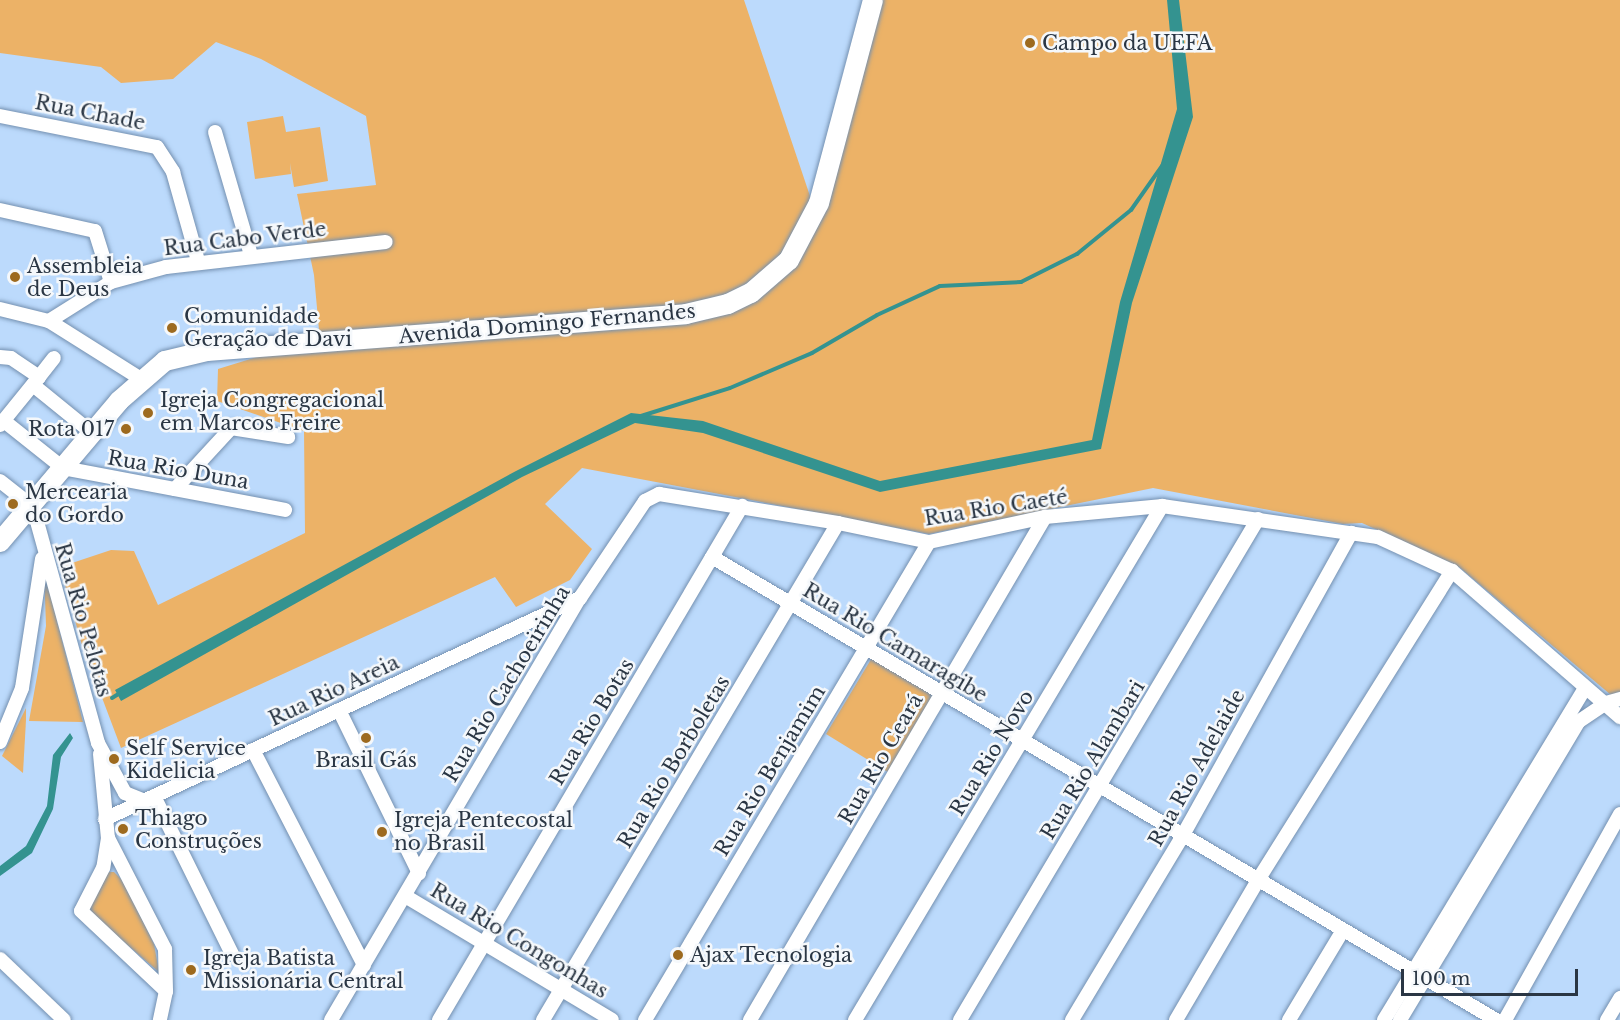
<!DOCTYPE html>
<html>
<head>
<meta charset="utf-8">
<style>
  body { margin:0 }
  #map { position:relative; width:1620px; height:1020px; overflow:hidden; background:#bcdafc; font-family:"Libre Baskerville",serif }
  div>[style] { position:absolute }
  .green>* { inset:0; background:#ecb267 }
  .water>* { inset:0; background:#349390 }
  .stream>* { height:4px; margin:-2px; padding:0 2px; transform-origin:2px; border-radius:2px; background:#349390 }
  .roads { filter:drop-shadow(0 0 2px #7490b0) drop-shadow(0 0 2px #7490b0) }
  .minor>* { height:14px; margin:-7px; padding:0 7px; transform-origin:7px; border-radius:7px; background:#fff }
  .secondary>* { height:20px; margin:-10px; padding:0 10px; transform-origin:10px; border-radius:10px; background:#fff }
  .dots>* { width:16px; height:16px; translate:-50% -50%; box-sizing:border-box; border:3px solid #f5f8fb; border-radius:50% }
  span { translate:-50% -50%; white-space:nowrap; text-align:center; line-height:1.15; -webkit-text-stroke:5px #f5f8fb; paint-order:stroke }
  .poi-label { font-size:20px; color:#2a3644 }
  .left { translate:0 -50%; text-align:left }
  .right { translate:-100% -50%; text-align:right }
  .street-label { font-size:20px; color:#2a3644 }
  .scale { position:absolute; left:1401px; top:969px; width:177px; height:27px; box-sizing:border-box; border:3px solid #2a3644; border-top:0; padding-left:8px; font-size:18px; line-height:21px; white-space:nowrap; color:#2a3644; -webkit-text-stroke:4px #f5f8fb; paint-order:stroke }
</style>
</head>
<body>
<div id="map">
  <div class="green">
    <div style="clip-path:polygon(0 0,744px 0,810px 196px,804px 234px,873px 0,1620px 0,1620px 692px,1611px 695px,1459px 567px,1362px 523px,1343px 524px,1153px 488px,929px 534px,582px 468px,545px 504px,592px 549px,570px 580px,516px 607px,495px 577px,121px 748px,81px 642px,60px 567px,111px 550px,134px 551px,158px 605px,305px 533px,304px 431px,217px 401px,218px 369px,298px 344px,320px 341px,314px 275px,297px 194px,376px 185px,366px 116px,261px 59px,216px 42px,173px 79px,121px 83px,101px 67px,0 53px)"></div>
    <div style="clip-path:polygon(283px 116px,286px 132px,320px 127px,328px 181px,294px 187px,290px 163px,291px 174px,255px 179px,247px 122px)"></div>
    <div style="clip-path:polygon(44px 570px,83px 722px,29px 721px,46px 626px)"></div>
    <div style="clip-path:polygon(873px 656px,938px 695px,891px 774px,826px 734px)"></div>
    <div style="clip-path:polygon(26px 708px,26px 720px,23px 773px,2px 756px)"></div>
    <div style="clip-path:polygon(108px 872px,114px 872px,124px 882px,154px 944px,159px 972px,84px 908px)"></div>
  </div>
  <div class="water">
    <div style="clip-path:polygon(1167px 0,1179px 0,1193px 117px,1132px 303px,1101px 449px,880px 492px,703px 433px,635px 423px,522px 477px,121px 701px,115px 690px,516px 471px,631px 413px,703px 421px,880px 481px,1092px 440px,1120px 302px,1177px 109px)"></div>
    <div style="clip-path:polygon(70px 733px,73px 738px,61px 757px,53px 809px,32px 853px,0 876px,0 866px,26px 846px,47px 806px,53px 755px)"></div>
  </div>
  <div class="stream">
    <div style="left:641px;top:416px;width:93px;rotate:-17.5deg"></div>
    <div style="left:730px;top:388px;width:89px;rotate:-23.1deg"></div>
    <div style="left:812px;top:353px;width:75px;rotate:-30.3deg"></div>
    <div style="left:877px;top:315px;width:69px;rotate:-24.7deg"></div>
    <div style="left:940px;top:286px;width:81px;rotate:-2.8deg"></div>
    <div style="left:1021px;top:282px;width:63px;rotate:-26.6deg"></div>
    <div style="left:1077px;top:254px;width:70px;rotate:-39.2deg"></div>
    <div style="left:1131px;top:210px;width:57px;rotate:-54.9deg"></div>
    <div style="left:112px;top:698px;width:9px;rotate:-32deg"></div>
  </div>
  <div class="roads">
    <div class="minor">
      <div style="left:0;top:116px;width:160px;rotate:11.2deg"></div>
      <div style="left:157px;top:147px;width:30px;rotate:57deg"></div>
      <div style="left:173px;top:172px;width:92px;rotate:74.3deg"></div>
      <div style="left:215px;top:132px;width:128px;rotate:73.7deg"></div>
      <div style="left:0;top:210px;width:97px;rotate:12.5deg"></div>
      <div style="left:95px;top:231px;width:53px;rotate:72.6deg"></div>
      <div style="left:0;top:309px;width:50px;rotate:13.8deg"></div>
      <div style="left:49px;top:321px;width:109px;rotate:32.2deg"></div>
      <div style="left:49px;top:321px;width:73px;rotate:-32.2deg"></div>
      <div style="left:111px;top:282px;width:57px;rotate:-15.3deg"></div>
      <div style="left:166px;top:267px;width:221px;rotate:-6.5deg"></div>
      <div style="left:0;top:357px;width:11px;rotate:5deg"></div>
      <div style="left:11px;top:358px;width:34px;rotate:34deg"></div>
      <div style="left:39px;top:377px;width:62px;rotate:129.1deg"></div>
      <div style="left:39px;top:377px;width:24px;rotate:-52deg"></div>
      <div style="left:33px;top:385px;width:76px;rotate:39.1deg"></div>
      <div style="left:4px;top:421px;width:75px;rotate:38.5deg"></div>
      <div style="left:63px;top:468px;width:226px;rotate:10.7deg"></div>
      <div style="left:0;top:481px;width:42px;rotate:38.2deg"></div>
      <div style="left:33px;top:507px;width:245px;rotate:74.6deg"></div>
      <div style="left:98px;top:743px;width:57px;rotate:61.6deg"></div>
      <div style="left:125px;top:793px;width:22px;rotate:22deg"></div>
      <div style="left:175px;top:489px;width:83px;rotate:-47.4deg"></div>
      <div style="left:231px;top:428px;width:58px;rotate:9deg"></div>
      <div style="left:712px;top:557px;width:911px;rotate:30.56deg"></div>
      <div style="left:339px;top:710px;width:182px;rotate:63.9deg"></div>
      <div style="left:0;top:742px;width:58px;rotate:-67.8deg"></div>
      <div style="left:22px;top:688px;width:131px;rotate:-81.2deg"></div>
      <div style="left:253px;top:750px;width:242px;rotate:62.7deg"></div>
      <div style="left:100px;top:754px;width:84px;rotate:84.6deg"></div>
      <div style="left:108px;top:838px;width:125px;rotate:62.8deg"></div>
      <div style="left:165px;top:949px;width:42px;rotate:88.6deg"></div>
      <div style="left:166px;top:991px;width:30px;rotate:102deg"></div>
      <div style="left:154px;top:796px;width:176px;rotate:63.7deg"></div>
      <div style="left:105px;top:819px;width:524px;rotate:-24.95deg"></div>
      <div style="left:108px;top:838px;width:30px;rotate:99deg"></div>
      <div style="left:103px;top:868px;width:48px;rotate:117.1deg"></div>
      <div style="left:81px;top:911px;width:117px;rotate:43.3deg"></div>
      <div style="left:405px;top:896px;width:241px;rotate:30.9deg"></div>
      <div style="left:0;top:959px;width:88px;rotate:43.6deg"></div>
      <div style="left:331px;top:1020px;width:490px;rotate:-59.5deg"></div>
      <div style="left:580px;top:598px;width:117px;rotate:-56.2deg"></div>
      <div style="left:645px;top:501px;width:16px;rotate:-27deg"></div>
      <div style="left:659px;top:494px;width:181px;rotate:9.2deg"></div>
      <div style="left:838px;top:523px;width:93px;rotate:11.8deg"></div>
      <div style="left:929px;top:542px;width:119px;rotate:-12.2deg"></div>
      <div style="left:1045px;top:517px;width:118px;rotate:-5.4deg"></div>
      <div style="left:1162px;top:506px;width:218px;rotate:8.2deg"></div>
      <div style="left:1378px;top:537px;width:81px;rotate:24.7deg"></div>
      <div style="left:1452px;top:571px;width:223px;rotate:41deg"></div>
      <div style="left:439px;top:1020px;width:597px;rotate:-59.48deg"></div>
      <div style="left:543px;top:1020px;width:578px;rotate:-59.31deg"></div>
      <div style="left:645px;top:1020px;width:556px;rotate:-59.28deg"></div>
      <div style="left:750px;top:1020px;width:583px;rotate:-59.61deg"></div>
      <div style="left:855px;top:1020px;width:599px;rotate:-59.15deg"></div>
      <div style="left:960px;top:1020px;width:583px;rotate:-59.26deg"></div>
      <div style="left:1072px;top:1020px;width:216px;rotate:-59deg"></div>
      <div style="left:1183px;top:835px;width:346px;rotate:-60.9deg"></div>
      <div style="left:1176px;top:1020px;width:162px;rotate:-59.6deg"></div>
      <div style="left:1258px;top:880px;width:365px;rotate:-57.9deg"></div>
      <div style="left:1289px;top:1020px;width:105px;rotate:-59deg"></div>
      <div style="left:1384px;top:1020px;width:388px;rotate:-58.8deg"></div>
      <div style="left:1400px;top:1020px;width:347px;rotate:-59.1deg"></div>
      <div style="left:1578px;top:722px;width:34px;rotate:-34deg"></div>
      <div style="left:1606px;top:703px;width:15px;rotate:-16deg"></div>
      <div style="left:1505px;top:1020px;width:236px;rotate:-60.8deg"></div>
      <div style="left:1607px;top:1020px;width:26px;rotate:-59deg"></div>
    </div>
    <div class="secondary">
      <div style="left:0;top:542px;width:185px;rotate:-49.8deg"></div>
      <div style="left:119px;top:401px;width:61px;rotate:-41deg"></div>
      <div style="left:165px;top:361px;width:43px;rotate:-13.4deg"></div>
      <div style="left:207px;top:351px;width:480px;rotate:-4.4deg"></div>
      <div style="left:686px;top:314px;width:43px;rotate:-13.4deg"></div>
      <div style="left:728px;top:304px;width:25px;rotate:-26deg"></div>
      <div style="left:751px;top:293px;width:50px;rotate:-41deg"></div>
      <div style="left:789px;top:260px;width:64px;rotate:-62.2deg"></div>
      <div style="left:819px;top:203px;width:210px;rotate:-75.1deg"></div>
    </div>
  </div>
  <div class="dots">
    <div style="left:1030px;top:43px;background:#9d6a1f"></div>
    <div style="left:15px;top:277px;background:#9d6a1f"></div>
    <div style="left:172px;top:328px;background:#9d6a1f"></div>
    <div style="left:148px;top:413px;background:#9d6a1f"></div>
    <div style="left:126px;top:429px;background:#9d6a1f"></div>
    <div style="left:13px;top:504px;background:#9d6a1f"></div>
    <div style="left:366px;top:738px;background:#9d6a1f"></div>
    <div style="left:114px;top:759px;background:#9d6a1f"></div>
    <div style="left:123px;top:829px;background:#9d6a1f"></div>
    <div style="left:382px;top:832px;background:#9d6a1f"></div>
    <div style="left:678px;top:955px;background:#9d6a1f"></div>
    <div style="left:191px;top:970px;background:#9d6a1f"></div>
  </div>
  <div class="poi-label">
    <span class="left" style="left:1042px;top:43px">Campo da UEFA</span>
    <span class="left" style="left:27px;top:278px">Assembleia<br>de Deus</span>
    <span class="left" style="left:184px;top:328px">Comunidade<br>Geração de Davi</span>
    <span class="left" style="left:160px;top:412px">Igreja Congregacional<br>em Marcos Freire</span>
    <span class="right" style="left:114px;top:429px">Rota 017</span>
    <span class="left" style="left:25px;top:504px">Mercearia<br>do Gordo</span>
    <span class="left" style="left:126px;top:760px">Self Service<br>Kidelicia</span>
    <span style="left:366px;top:760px">Brasil Gás</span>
    <span class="left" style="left:135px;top:830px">Thiago<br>Construções</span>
    <span class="left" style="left:394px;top:832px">Igreja Pentecostal<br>no Brasil</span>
    <span class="left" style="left:690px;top:955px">Ajax Tecnologia</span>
    <span class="left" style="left:203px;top:970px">Igreja Batista<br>Missionária Central</span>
  </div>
  <div class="street-label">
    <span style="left:90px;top:113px;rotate:11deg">Rua Chade</span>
    <span style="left:245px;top:239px;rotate:-7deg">Rua Cabo Verde</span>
    <span style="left:547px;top:324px;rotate:-5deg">Avenida Domingo Fernandes</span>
    <span style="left:178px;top:470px;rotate:10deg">Rua Rio Duna</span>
    <span style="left:996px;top:508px;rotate:-9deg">Rua Rio Caeté</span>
    <span style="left:83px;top:620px;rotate:74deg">Rua Rio Pelotas</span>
    <span style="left:895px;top:643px;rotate:31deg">Rua Rio Camaragibe</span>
    <span style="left:507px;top:684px;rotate:-59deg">Rua Rio Cachoeirinha</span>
    <span style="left:334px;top:691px;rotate:-25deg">Rua Rio Areia</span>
    <span style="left:592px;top:722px;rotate:-59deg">Rua Rio Botas</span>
    <span style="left:992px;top:753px;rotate:-59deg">Rua Rio Novo</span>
    <span style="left:881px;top:759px;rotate:-60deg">Rua Rio Ceará</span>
    <span style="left:1093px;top:760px;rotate:-59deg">Rua Rio Alambari</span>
    <span style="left:674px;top:762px;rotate:-59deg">Rua Rio Borboletas</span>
    <span style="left:1197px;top:768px;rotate:-61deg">Rua Rio Adelaide</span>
    <span style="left:770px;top:771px;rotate:-59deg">Rua Rio Benjamim</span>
    <span style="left:519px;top:941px;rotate:31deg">Rua Rio Congonhas</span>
  </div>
  <div class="scale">100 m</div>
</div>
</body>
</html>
